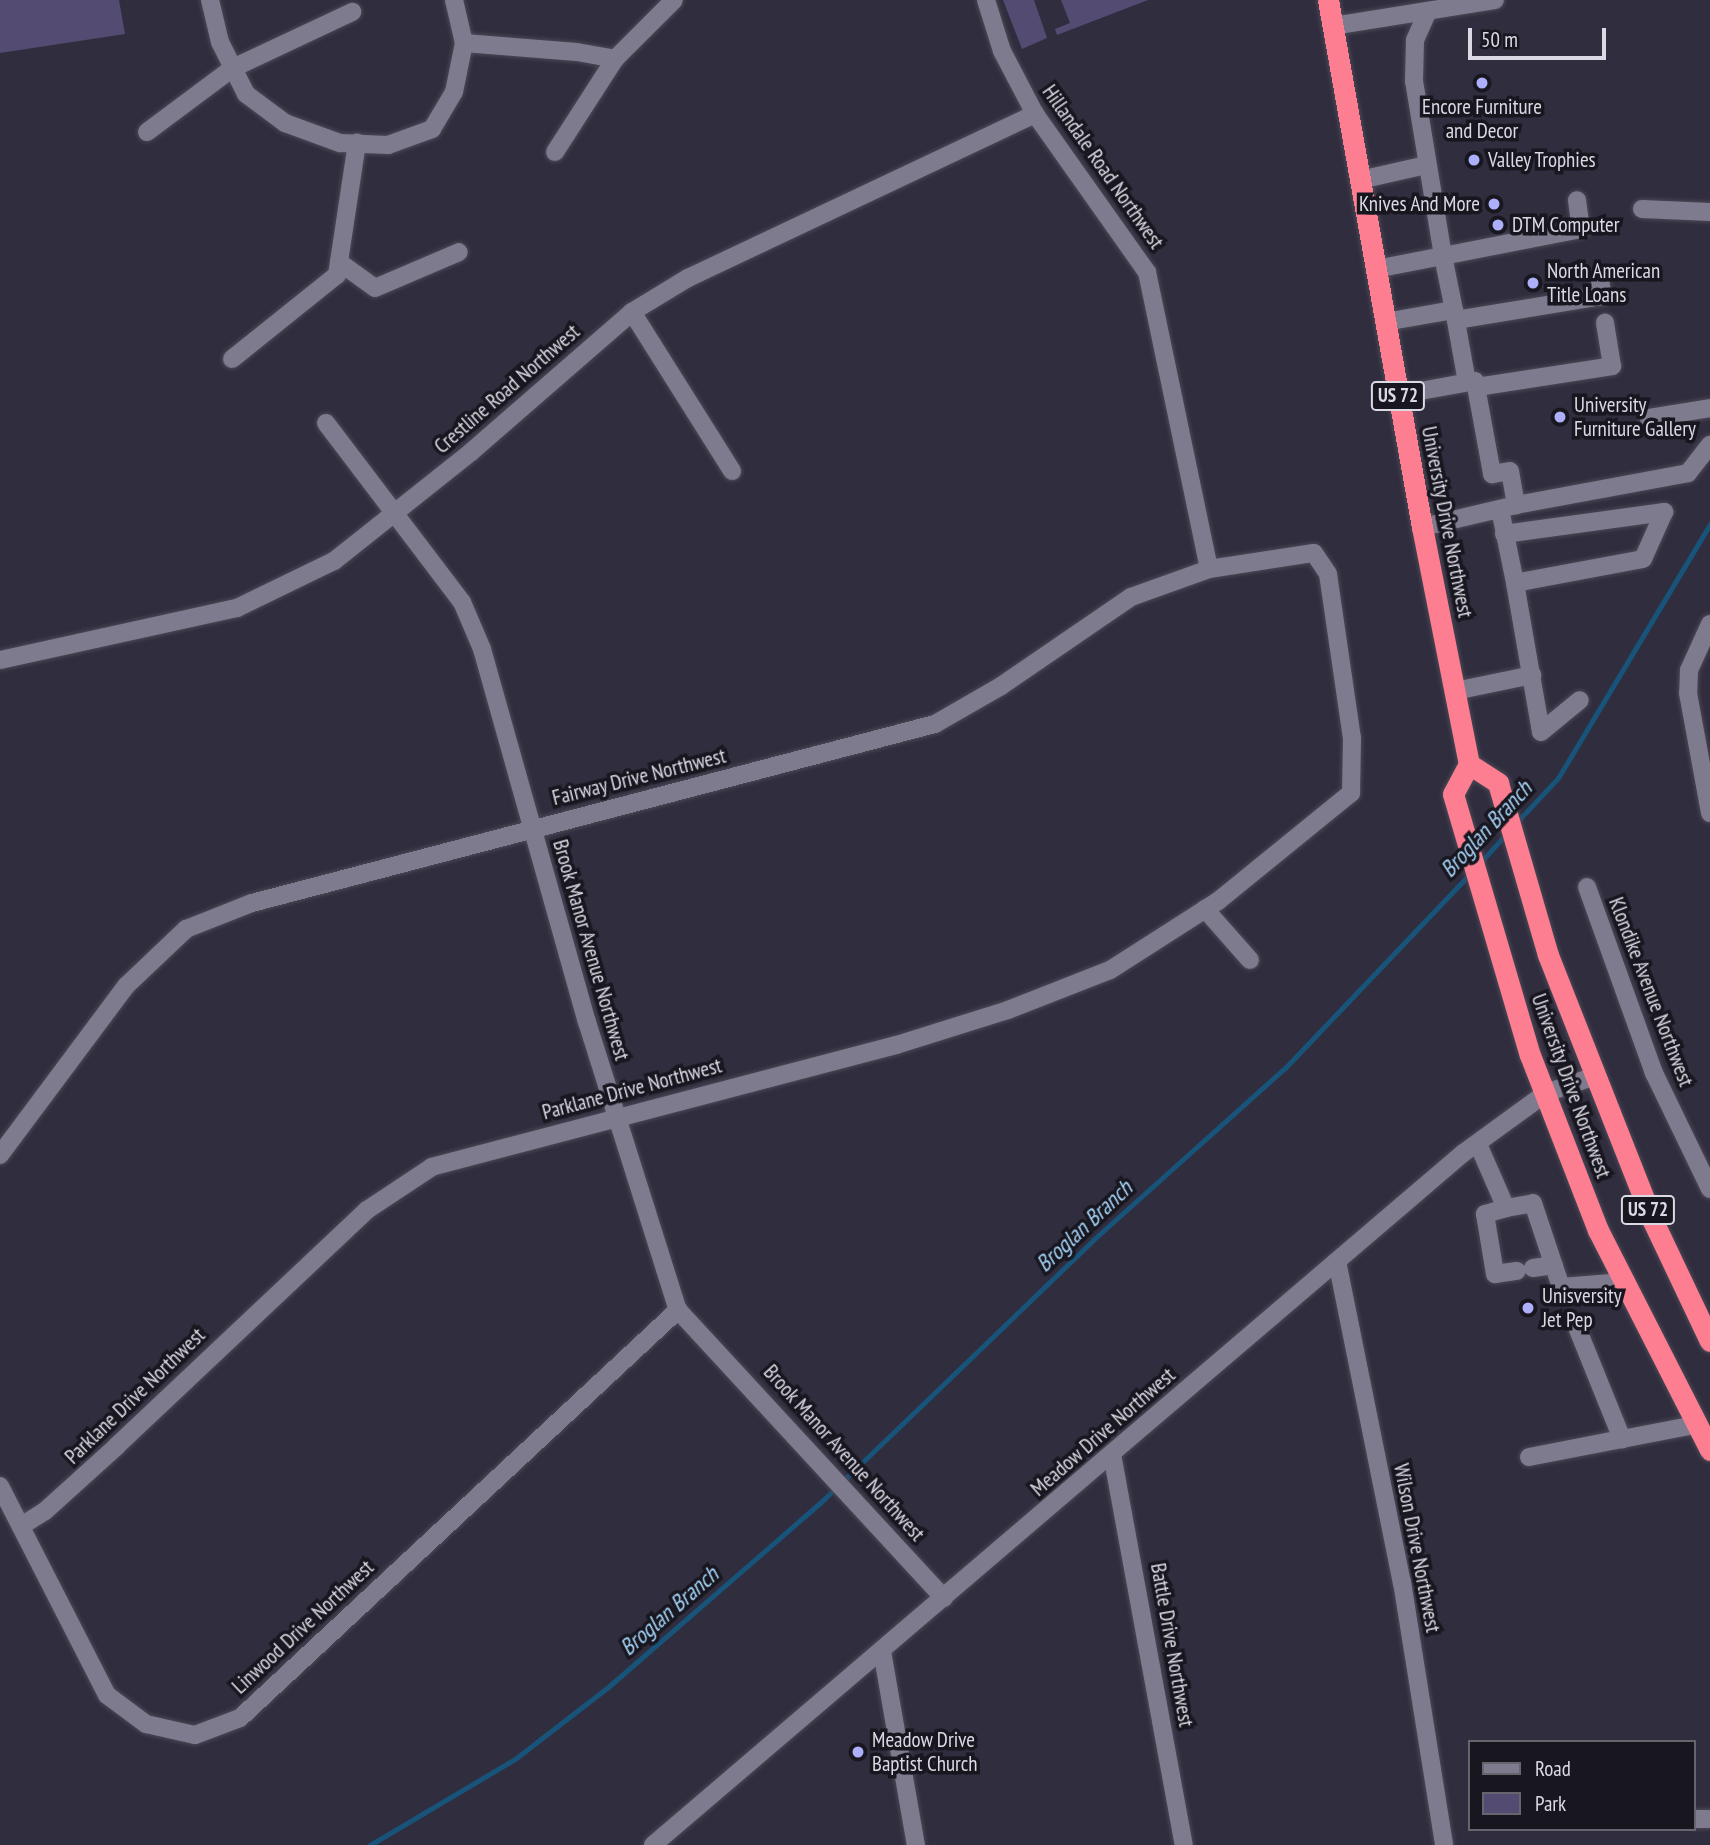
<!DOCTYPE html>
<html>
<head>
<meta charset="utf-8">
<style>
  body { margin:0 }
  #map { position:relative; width:1710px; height:1845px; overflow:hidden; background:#302d3e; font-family:"PT Sans Narrow",sans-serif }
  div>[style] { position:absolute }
  .green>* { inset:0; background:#544b73 }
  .stream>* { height:5px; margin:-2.5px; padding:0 2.5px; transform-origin:2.5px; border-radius:2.5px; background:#18537a }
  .roads { filter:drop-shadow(0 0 2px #4b4856) drop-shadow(0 0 2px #4b4856) }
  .minor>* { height:18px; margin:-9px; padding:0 9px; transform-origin:9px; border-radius:9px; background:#7f7b8f }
  .highway>* { height:21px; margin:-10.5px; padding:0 10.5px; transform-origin:10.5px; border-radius:10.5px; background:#fc7e90 }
  .dots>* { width:19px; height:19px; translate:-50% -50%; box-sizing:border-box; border:4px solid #18161e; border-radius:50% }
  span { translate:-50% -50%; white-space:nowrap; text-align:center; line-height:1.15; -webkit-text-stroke:7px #18161e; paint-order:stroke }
  .shield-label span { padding:2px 5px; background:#18161e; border:2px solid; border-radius:5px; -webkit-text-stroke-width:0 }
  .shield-label { font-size:19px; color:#dbd9e4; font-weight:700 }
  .poi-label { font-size:21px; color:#dbd9e4 }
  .left { translate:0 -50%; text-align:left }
  .right { translate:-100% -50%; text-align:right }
  .street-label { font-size:21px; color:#dbd9e4 }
  .water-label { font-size:23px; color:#a4d2f7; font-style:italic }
  .legend { position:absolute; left:1468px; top:1740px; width:228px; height:91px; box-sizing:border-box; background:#18161e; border:2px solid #66646d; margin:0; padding:9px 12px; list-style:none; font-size:21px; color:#dbd9e4 }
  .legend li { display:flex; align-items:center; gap:14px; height:35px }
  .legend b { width:35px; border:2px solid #66646d }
  .scale { position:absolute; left:1468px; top:28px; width:138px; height:32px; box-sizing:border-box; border:4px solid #dbd9e4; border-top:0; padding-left:9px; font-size:21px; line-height:24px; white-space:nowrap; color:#dbd9e4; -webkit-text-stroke:5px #18161e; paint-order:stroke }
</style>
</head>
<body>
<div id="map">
  <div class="green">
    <div style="clip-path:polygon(0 0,119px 0,125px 34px,0 53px)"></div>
    <div style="clip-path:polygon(1003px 0,1034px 0,1047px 38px,1022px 49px)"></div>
    <div style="clip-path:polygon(1061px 0,1148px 0,1057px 35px,1055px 29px,1070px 23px)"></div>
  </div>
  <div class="stream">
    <div style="left:1516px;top:823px;width:62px;rotate:-47deg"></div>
    <div style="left:1558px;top:778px;width:296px;rotate:-59.1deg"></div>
    <div style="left:1478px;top:865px;width:43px;rotate:-47.8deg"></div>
    <div style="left:370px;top:1845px;width:169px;rotate:-30.7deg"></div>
    <div style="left:515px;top:1759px;width:116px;rotate:-37.7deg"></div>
    <div style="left:607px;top:1688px;width:282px;rotate:-41deg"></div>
    <div style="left:820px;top:1503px;width:379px;rotate:-43.9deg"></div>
    <div style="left:1093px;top:1240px;width:259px;rotate:-41.9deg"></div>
    <div style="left:1286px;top:1067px;width:265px;rotate:-46.4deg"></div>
  </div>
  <div class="roads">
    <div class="minor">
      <div style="left:210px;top:0;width:43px;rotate:76.6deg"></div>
      <div style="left:220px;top:42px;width:58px;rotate:63.4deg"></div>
      <div style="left:246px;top:94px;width:49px;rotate:36.6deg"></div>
      <div style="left:285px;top:123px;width:59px;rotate:20deg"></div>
      <div style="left:340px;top:143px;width:48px;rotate:2.4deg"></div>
      <div style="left:388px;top:145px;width:47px;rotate:-20deg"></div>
      <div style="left:432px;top:129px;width:43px;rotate:-59.3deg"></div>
      <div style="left:454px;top:92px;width:50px;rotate:-78.5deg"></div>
      <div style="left:464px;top:43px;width:44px;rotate:-103.1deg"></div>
      <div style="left:986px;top:0;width:53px;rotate:72.6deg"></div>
      <div style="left:1002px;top:51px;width:71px;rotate:62.4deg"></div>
      <div style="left:1035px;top:114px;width:194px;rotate:54.7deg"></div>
      <div style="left:1147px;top:272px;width:303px;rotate:78.2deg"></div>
      <div style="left:1333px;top:26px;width:164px;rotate:-9.1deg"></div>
      <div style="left:464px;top:43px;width:113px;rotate:4.6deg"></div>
      <div style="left:577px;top:52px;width:39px;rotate:10deg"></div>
      <div style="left:615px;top:59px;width:83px;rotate:-45deg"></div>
      <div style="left:147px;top:132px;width:107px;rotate:-36.7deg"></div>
      <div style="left:233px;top:68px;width:132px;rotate:-25.2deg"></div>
      <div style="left:555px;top:152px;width:111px;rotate:-57.2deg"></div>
      <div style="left:1360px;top:180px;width:68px;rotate:-12.8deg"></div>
      <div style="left:1642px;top:209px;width:68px;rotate:2.5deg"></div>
      <div style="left:339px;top:262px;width:44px;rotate:35.8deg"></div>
      <div style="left:375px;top:288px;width:91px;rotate:-23.2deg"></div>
      <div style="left:1376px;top:269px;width:68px;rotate:-11deg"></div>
      <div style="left:1443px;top:256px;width:177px;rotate:-99.4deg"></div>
      <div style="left:1414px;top:81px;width:41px;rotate:-88.6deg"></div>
      <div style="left:1415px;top:40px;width:32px;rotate:-66deg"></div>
      <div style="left:1454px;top:310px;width:55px;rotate:-101.5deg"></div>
      <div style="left:1443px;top:256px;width:141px;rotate:-11.1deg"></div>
      <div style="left:1581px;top:229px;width:29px;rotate:-98deg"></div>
      <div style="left:632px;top:312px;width:188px;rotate:57.8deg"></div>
      <div style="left:1456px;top:320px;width:149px;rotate:-9.3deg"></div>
      <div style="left:1603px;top:296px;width:21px;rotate:-101deg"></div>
      <div style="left:1385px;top:322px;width:70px;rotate:-9.9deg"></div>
      <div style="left:1454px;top:310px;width:73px;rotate:79.8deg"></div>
      <div style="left:232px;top:359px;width:134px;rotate:-38.7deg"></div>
      <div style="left:337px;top:275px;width:134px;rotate:-81.4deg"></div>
      <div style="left:1477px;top:387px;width:137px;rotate:-8.8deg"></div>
      <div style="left:1612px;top:366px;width:44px;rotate:-99.2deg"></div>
      <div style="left:1398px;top:395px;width:78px;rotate:-10.3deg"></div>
      <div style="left:1475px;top:381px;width:95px;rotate:79.6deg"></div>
      <div style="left:1492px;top:474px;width:18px;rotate:-9deg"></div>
      <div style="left:1510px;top:471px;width:35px;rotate:80deg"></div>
      <div style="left:1516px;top:505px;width:97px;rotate:166.8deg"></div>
      <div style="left:1649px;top:418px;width:62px;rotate:-9.3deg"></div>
      <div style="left:326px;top:423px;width:225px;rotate:52.8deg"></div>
      <div style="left:462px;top:602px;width:51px;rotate:66.9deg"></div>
      <div style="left:482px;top:649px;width:387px;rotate:74.3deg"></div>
      <div style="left:587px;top:1022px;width:302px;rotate:72.5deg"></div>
      <div style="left:678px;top:1310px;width:392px;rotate:47.3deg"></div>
      <div style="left:1516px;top:505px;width:175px;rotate:-10.5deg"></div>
      <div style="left:1688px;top:473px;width:36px;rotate:-52deg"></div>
      <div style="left:1500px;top:509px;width:76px;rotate:78.5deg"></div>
      <div style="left:1504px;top:534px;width:162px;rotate:-7.8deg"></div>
      <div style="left:1664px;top:512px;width:51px;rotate:114.1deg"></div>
      <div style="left:1643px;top:559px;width:130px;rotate:169.4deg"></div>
      <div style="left:1515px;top:583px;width:151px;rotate:80.1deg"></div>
      <div style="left:1541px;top:732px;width:50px;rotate:-39.4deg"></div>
      <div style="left:1710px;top:624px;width:51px;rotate:114.5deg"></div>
      <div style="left:1689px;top:670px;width:23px;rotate:92deg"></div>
      <div style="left:1688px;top:693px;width:122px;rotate:79.6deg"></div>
      <div style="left:0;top:660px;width:243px;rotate:-12.4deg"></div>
      <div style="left:237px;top:608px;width:108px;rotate:-25.9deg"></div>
      <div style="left:334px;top:561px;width:175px;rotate:-38.5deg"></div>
      <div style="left:471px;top:452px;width:213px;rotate:-41deg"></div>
      <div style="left:632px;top:312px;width:66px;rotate:-31.3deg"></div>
      <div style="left:688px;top:278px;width:384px;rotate:-25.3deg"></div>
      <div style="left:1455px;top:691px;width:79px;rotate:-11.7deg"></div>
      <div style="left:1587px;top:887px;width:198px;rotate:70.2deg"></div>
      <div style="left:1654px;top:1073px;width:129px;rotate:64.2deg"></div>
      <div style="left:1205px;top:909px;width:68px;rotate:48.6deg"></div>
      <div style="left:1478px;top:1144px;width:70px;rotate:66.4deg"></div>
      <div style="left:1506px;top:1208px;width:27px;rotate:-10deg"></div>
      <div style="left:1533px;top:1203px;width:89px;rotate:71.6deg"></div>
      <div style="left:1561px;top:1287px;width:63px;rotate:-4.5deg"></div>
      <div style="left:0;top:1155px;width:211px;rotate:-53.3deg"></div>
      <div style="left:126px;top:986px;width:83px;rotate:-43.5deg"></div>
      <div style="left:186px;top:929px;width:71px;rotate:-21.5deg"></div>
      <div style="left:252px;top:903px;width:706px;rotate:-14.69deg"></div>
      <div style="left:935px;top:724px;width:76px;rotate:-29.9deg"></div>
      <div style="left:1001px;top:686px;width:158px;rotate:-34.4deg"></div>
      <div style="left:1131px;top:597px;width:83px;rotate:-19.7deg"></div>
      <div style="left:1209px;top:569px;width:106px;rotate:-8.7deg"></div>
      <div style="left:1314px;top:553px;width:25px;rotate:56deg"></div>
      <div style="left:1328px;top:574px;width:166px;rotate:81.7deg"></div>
      <div style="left:1352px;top:738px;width:55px;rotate:91deg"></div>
      <div style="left:1351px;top:793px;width:171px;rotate:140.9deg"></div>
      <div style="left:1218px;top:901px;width:128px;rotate:147.4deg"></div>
      <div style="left:1110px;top:970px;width:110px;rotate:158.6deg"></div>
      <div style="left:1008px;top:1010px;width:117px;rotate:162.6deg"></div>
      <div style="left:896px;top:1045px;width:480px;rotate:165.3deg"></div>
      <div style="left:432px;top:1167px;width:78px;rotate:146.5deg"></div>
      <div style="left:367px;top:1210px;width:344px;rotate:136.7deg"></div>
      <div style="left:117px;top:1446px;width:97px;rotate:137.9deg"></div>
      <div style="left:45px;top:1511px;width:28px;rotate:148deg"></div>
      <div style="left:1506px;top:1208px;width:22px;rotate:164deg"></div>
      <div style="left:1485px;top:1214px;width:61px;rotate:80.5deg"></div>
      <div style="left:1495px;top:1274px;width:22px;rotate:-8deg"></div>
      <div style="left:1337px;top:1261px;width:328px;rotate:78.6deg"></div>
      <div style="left:1402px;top:1582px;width:266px;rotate:80.9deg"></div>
      <div style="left:1533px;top:1268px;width:21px;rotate:-8deg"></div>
      <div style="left:1578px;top:1330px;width:118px;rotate:68deg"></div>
      <div style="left:1622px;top:1439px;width:74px;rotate:-10.9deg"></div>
      <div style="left:1112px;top:1454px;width:398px;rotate:79.6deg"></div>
      <div style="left:1529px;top:1457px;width:95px;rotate:-11deg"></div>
      <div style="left:0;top:1486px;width:235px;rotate:62.9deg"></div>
      <div style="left:107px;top:1695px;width:49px;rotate:36.6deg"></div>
      <div style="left:146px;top:1724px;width:50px;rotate:12.7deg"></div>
      <div style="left:195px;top:1735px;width:48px;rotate:-20.7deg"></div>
      <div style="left:240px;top:1718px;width:599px;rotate:-42.97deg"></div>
      <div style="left:882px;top:1651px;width:197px;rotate:80.1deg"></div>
      <div style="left:1694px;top:1819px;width:16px"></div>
      <div style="left:653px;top:1845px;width:1064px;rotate:-40.5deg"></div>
      <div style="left:1462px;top:1154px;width:104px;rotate:-36deg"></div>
      <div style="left:1546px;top:1093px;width:52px;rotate:-19.1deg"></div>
    </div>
    <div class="highway">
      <div style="left:1328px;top:0;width:535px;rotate:79.89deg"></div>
      <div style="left:1422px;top:527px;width:242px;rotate:78.8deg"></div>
      <div style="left:1469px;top:764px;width:34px;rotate:118deg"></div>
      <div style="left:1453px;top:794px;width:272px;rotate:73.6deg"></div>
      <div style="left:1530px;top:1055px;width:188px;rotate:68.8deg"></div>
      <div style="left:1598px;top:1230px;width:247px;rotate:63deg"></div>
      <div style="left:1469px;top:764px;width:35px;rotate:33deg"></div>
      <div style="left:1498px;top:783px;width:179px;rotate:73.8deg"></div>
      <div style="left:1548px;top:955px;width:284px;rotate:68.5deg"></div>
      <div style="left:1652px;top:1219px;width:135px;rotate:64.6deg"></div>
    </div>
  </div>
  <div class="dots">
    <div style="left:1482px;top:83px;background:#adaffb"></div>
    <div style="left:1474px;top:160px;background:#adaffb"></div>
    <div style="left:1494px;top:204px;background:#adaffb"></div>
    <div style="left:1498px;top:225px;background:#adaffb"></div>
    <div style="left:1533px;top:283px;background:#adaffb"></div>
    <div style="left:1560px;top:417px;background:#adaffb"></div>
    <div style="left:1528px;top:1308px;background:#adaffb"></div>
    <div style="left:858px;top:1752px;background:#adaffb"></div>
  </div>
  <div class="shield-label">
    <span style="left:1398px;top:396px">US 72</span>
    <span style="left:1648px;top:1210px">US 72</span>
  </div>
  <div class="poi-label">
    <span style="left:1482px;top:119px">Encore Furniture<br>and Decor</span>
    <span class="left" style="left:1488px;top:160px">Valley Trophies</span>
    <span class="right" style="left:1480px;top:204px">Knives And More</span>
    <span class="left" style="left:1512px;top:225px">DTM Computer</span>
    <span class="left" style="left:1547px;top:283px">North American<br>Title Loans</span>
    <span class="left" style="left:1574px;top:417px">University<br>Furniture Gallery</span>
    <span class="left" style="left:1542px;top:1308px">Unisversity<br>Jet Pep</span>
    <span class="left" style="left:872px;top:1752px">Meadow Drive<br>Baptist Church</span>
  </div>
  <div class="street-label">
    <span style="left:1103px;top:167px;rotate:55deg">Hillandale Road Northwest</span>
    <span style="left:507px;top:389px;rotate:-41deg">Crestline Road Northwest</span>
    <span style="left:1447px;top:522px;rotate:79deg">University Drive Northwest</span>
    <span style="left:639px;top:777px;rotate:-14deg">Fairway Drive Northwest</span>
    <span style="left:591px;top:950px;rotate:74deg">Brook Manor Avenue Northwest</span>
    <span style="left:1651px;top:992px;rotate:69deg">Klondike Avenue Northwest</span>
    <span style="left:1571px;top:1086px;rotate:70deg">University Drive Northwest</span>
    <span style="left:632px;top:1089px;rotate:-15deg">Parklane Drive Northwest</span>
    <span style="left:135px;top:1396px;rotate:-44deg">Parklane Drive Northwest</span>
    <span style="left:1103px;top:1432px;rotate:-41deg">Meadow Drive Northwest</span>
    <span style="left:844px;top:1453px;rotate:48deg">Brook Manor Avenue Northwest</span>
    <span style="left:1417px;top:1548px;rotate:79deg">Wilson Drive Northwest</span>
    <span style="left:303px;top:1627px;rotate:-43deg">Linwood Drive Northwest</span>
    <span style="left:1172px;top:1645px;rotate:80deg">Battle Drive Northwest</span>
  </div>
  <div class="water-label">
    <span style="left:1486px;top:829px;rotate:-47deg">Broglan Branch</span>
    <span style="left:1084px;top:1226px;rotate:-43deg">Broglan Branch</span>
    <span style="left:669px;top:1611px;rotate:-41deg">Broglan Branch</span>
  </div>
  <ul class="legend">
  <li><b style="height:9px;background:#7f7b8f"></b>Road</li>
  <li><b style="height:19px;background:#544b73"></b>Park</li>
  </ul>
  <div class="scale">50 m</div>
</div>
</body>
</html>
